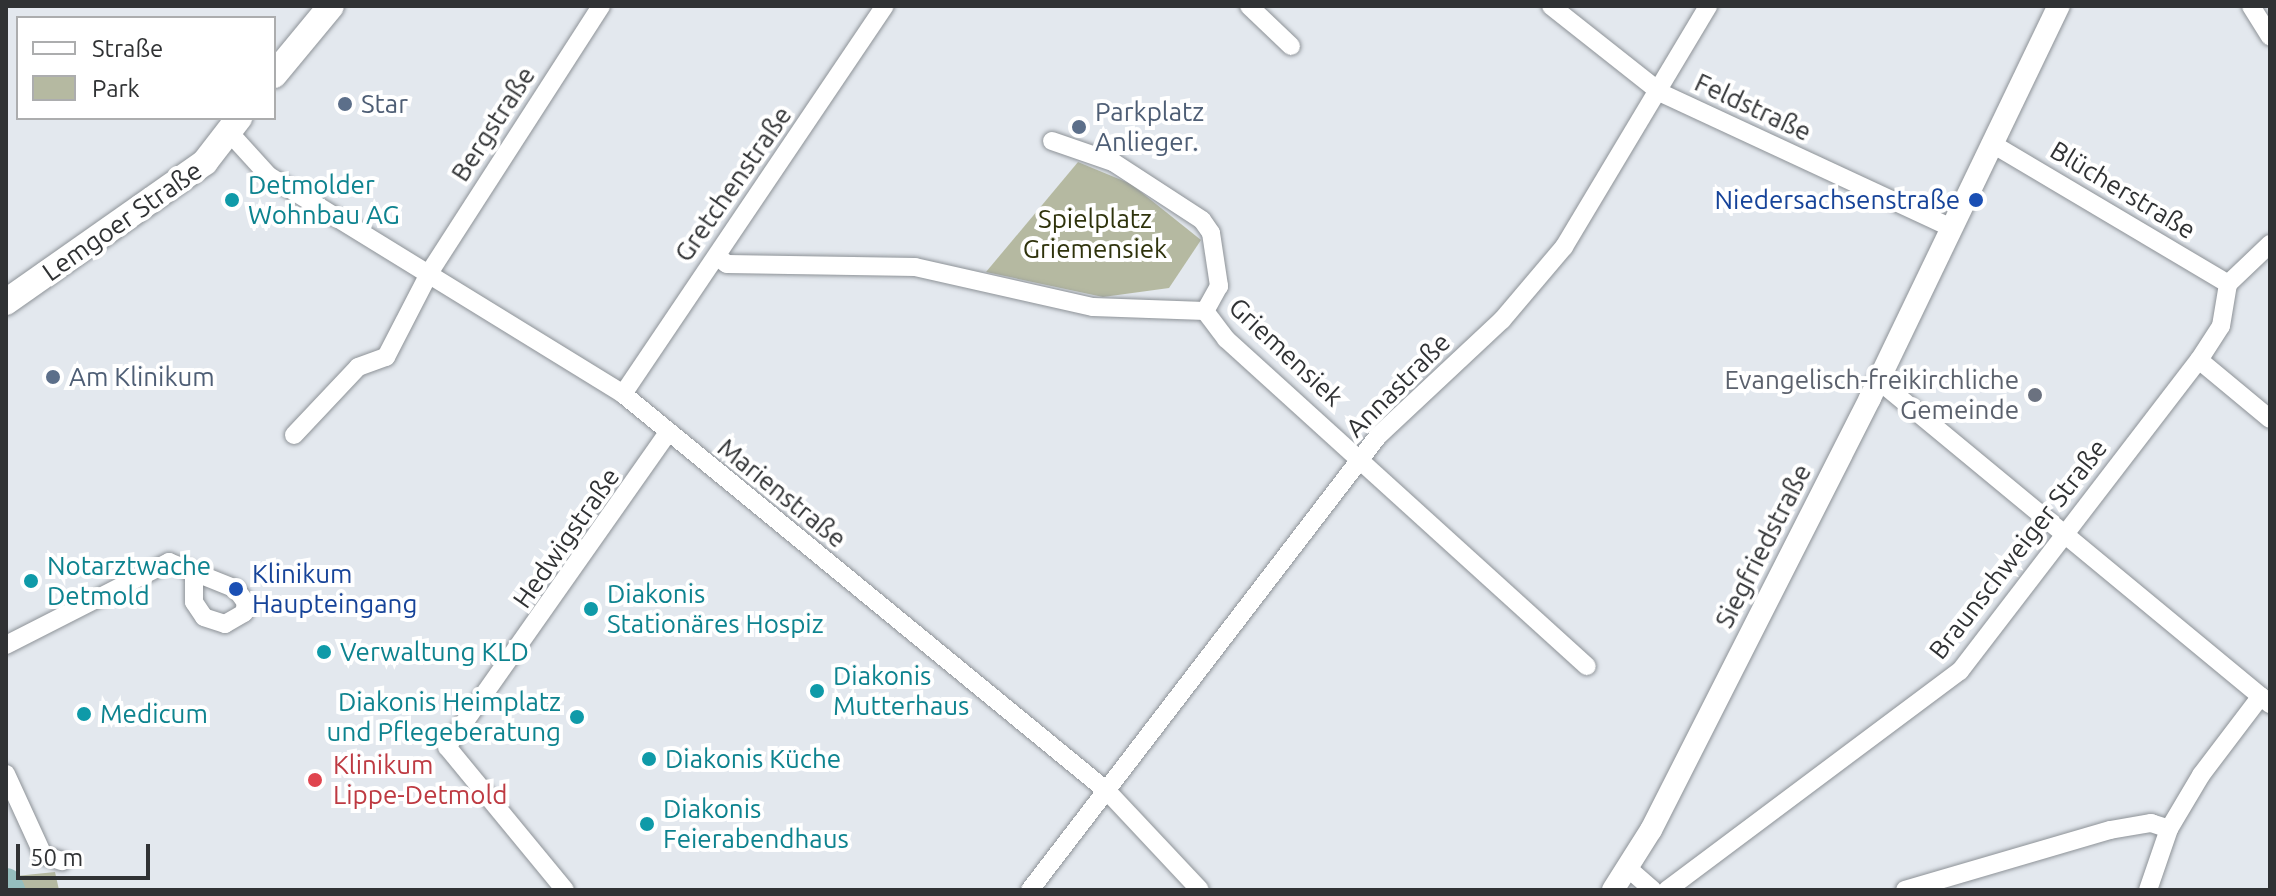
<!DOCTYPE html>
<html>
<head>
<meta charset="utf-8">
<style>
  body { margin:0 }
  #map { position:relative; width:2276px; height:896px; overflow:hidden; background:#e3e8ee; font-family:Ubuntu,sans-serif }
  div>[style] { position:absolute }
  .green>* { inset:0; background:#b5b9a1 }
  .river>* { height:32px; margin:-16px; padding:0 16px; transform-origin:16px; border-radius:16px; background:#96bebe }
  .roads { filter:drop-shadow(0 0 2px #8d9297) drop-shadow(0 0 2px #8d9297) }
  .minor>* { height:18px; margin:-9px; padding:0 9px; transform-origin:9px; border-radius:9px; background:#fff }
  .tertiary>* { height:22px; margin:-11px; padding:0 11px; transform-origin:11px; border-radius:11px; background:#fff }
  .secondary>* { height:26px; margin:-13px; padding:0 13px; transform-origin:13px; border-radius:13px; background:#fff }
  .dots>* { width:22px; height:22px; translate:-50% -50%; box-sizing:border-box; border:4px solid #fff; border-radius:50% }
  span { translate:-50% -50%; white-space:nowrap; text-align:center; line-height:1.15; -webkit-text-stroke:8px #fff; paint-order:stroke }
  .service-label { font-size:26px; color:#4e5e75 }
  .left { translate:0 -50%; text-align:left }
  .street-label { font-size:26px; color:#303234 }
  .culture-label { font-size:26px; color:#0d838f }
  .right { translate:-100% -50%; text-align:right }
  .transit-label { font-size:26px; color:#164399 }
  .park-label { font-size:26px; color:#2f330c }
  .worship-label { font-size:26px; color:#5b616d }
  .health-label { font-size:26px; color:#be3a42 }
  .frame { position:absolute; inset:0; border:8px solid #303234; pointer-events:none }
  .legend { position:absolute; left:16px; top:16px; width:260px; height:104px; box-sizing:border-box; background:#fff; border:2px solid #acadae; margin:0; padding:10px 14px; list-style:none; font-size:24px; color:#303234 }
  .legend li { display:flex; align-items:center; gap:16px; height:40px }
  .legend b { width:40px; border:2px solid #acadae }
  .scale { position:absolute; left:16px; top:844px; width:134px; height:36px; box-sizing:border-box; border:4px solid #303234; border-top:0; padding-left:10px; font-size:24px; line-height:28px; white-space:nowrap; color:#303234; -webkit-text-stroke:6px #fff; paint-order:stroke }
</style>
</head>
<body>
<div id="map">
  <div class="green">
    <div style="clip-path:polygon(1078px 162px,1131px 184px,1201px 240px,1169px 288px,1103px 297px,986px 272px)"></div>
    <div style="clip-path:polygon(55px 872px,59px 890px,6px 890px,6px 877px)"></div>
  </div>
  <div class="river">
    <div style="left:6px;top:884px;width:7px;rotate:63deg"></div>
  </div>
  <div class="roads">
    <div class="minor">
      <div style="left:1249px;top:6px;width:58px;rotate:43.6deg"></div>
      <div style="left:1551px;top:6px;width:140px;rotate:38.3deg"></div>
      <div style="left:1661px;top:93px;width:319px;rotate:24.9deg"></div>
      <div style="left:2251px;top:6px;width:36px;rotate:58deg"></div>
      <div style="left:228px;top:131px;width:61px;rotate:47.7deg"></div>
      <div style="left:269px;top:176px;width:416px;rotate:31.6deg"></div>
      <div style="left:623px;top:394px;width:627px;rotate:39.37deg"></div>
      <div style="left:1108px;top:792px;width:134px;rotate:46.8deg"></div>
      <div style="left:1052px;top:141px;width:65px;rotate:19deg"></div>
      <div style="left:1113px;top:162px;width:106px;rotate:33.1deg"></div>
      <div style="left:1202px;top:220px;width:16px;rotate:55deg"></div>
      <div style="left:1211px;top:233px;width:54px;rotate:81.4deg"></div>
      <div style="left:1219px;top:286px;width:29px;rotate:119deg"></div>
      <div style="left:1991px;top:143px;width:276px;rotate:30.7deg"></div>
      <div style="left:719px;top:258px;width:10px;rotate:37deg"></div>
      <div style="left:727px;top:264px;width:188px;rotate:0.9deg"></div>
      <div style="left:915px;top:267px;width:182px;rotate:12.7deg"></div>
      <div style="left:1093px;top:307px;width:112px;rotate:2deg"></div>
      <div style="left:1205px;top:311px;width:35px;rotate:53deg"></div>
      <div style="left:1226px;top:339px;width:487px;rotate:42.2deg"></div>
      <div style="left:2199px;top:360px;width:92px;rotate:39.7deg"></div>
      <div style="left:1878px;top:380px;width:509px;rotate:39.57deg"></div>
      <div style="left:623px;top:394px;width:468px;rotate:-56deg"></div>
      <div style="left:294px;top:435px;width:93px;rotate:-46.7deg"></div>
      <div style="left:358px;top:367px;width:30px;rotate:-20deg"></div>
      <div style="left:386px;top:357px;width:98px;rotate:-62.7deg"></div>
      <div style="left:431px;top:270px;width:314px;rotate:-57.2deg"></div>
      <div style="left:6px;top:645px;width:183px;rotate:-27deg"></div>
      <div style="left:169px;top:562px;width:72px;rotate:21.9deg"></div>
      <div style="left:236px;top:589px;width:17px;rotate:54deg"></div>
      <div style="left:246px;top:603px;width:10px;rotate:101deg"></div>
      <div style="left:244px;top:613px;width:22px;rotate:150deg"></div>
      <div style="left:225px;top:624px;width:22px;rotate:-162deg"></div>
      <div style="left:204px;top:617px;width:18px;rotate:-124deg"></div>
      <div style="left:194px;top:602px;width:26px;rotate:-90deg"></div>
      <div style="left:6px;top:774px;width:89px;rotate:65.4deg"></div>
      <div style="left:43px;top:855px;width:20px;rotate:18deg"></div>
      <div style="left:1630px;top:870px;width:30px;rotate:41deg"></div>
      <div style="left:565px;top:890px;width:185px;rotate:-129.5deg"></div>
      <div style="left:447px;top:747px;width:383px;rotate:-54.9deg"></div>
      <div style="left:1030px;top:890px;width:572px;rotate:-52.53deg"></div>
      <div style="left:1378px;top:436px;width:170px;rotate:-43.1deg"></div>
      <div style="left:1502px;top:320px;width:96px;rotate:-49.7deg"></div>
      <div style="left:1564px;top:247px;width:281px;rotate:-59.1deg"></div>
      <div style="left:1667px;top:890px;width:366px;rotate:-36.8deg"></div>
      <div style="left:1960px;top:671px;width:392px;rotate:-52.5deg"></div>
      <div style="left:2199px;top:360px;width:40px;rotate:-57.1deg"></div>
      <div style="left:2221px;top:326px;width:43px;rotate:-80.5deg"></div>
      <div style="left:2228px;top:284px;width:58px;rotate:-43.6deg"></div>
      <div style="left:1905px;top:890px;width:214px;rotate:-16.3deg"></div>
      <div style="left:2110px;top:830px;width:42px;rotate:-9.7deg"></div>
      <div style="left:2151px;top:823px;width:19px;rotate:18deg"></div>
      <div style="left:2148px;top:890px;width:65px;rotate:-71deg"></div>
      <div style="left:2169px;top:829px;width:63px;rotate:-59.3deg"></div>
      <div style="left:2201px;top:775px;width:99px;rotate:-52.8deg"></div>
    </div>
    <div class="tertiary">
      <div style="left:1613px;top:890px;width:71px;rotate:-57.7deg"></div>
      <div style="left:1651px;top:830px;width:484px;rotate:-63.1deg"></div>
      <div style="left:1870px;top:398px;width:435px;rotate:-64.3deg"></div>
    </div>
    <div class="secondary">
      <div style="left:274px;top:75px;width:89px;rotate:-50.4deg"></div>
      <div style="left:6px;top:302px;width:243px;rotate:-35.1deg"></div>
      <div style="left:205px;top:162px;width:56px;rotate:-52.3deg"></div>
    </div>
  </div>
  <div class="dots">
    <div style="left:345px;top:104px;background:#5c6f8a"></div>
    <div style="left:1079px;top:127px;background:#5c6f8a"></div>
    <div style="left:232px;top:200px;background:#0f9aa8"></div>
    <div style="left:1976px;top:200px;background:#1a4fb4"></div>
    <div style="left:53px;top:377px;background:#5c6f8a"></div>
    <div style="left:2035px;top:395px;background:#6b7280"></div>
    <div style="left:31px;top:581px;background:#0f9aa8"></div>
    <div style="left:236px;top:589px;background:#1a4fb4"></div>
    <div style="left:591px;top:609px;background:#0f9aa8"></div>
    <div style="left:324px;top:652px;background:#0f9aa8"></div>
    <div style="left:817px;top:691px;background:#0f9aa8"></div>
    <div style="left:84px;top:714px;background:#0f9aa8"></div>
    <div style="left:577px;top:717px;background:#0f9aa8"></div>
    <div style="left:649px;top:759px;background:#0f9aa8"></div>
    <div style="left:315px;top:780px;background:#e0444e"></div>
    <div style="left:647px;top:824px;background:#0f9aa8"></div>
  </div>
  <div class="service-label">
    <span class="left" style="left:361px;top:104px">Star</span>
    <span class="left" style="left:1095px;top:127px">Parkplatz<br>Anlieger.</span>
    <span class="left" style="left:69px;top:377px">Am Klinikum</span>
  </div>
  <div class="street-label">
    <span style="left:1753px;top:107px;rotate:25deg">Feldstraße</span>
    <span style="left:493px;top:124px;rotate:-57deg">Bergstraße</span>
    <span style="left:733px;top:184px;rotate:-55deg">Gretchenstraße</span>
    <span style="left:2123px;top:190px;rotate:31deg">Blücherstraße</span>
    <span style="left:122px;top:221px;rotate:-35deg">Lemgoer Straße</span>
    <span style="left:1286px;top:352px;rotate:43deg">Griemensiek</span>
    <span style="left:1398px;top:385px;rotate:-45deg">Annastraße</span>
    <span style="left:782px;top:493px;rotate:39deg">Marienstraße</span>
    <span style="left:566px;top:538px;rotate:-55deg">Hedwigstraße</span>
    <span style="left:1763px;top:546px;rotate:-63deg">Siegfriedstraße</span>
    <span style="left:2018px;top:549px;rotate:-52deg">Braunschweiger Straße</span>
  </div>
  <div class="culture-label">
    <span class="left" style="left:248px;top:200px">Detmolder<br>Wohnbau AG</span>
    <span class="left" style="left:47px;top:581px">Notarztwache<br>Detmold</span>
    <span class="left" style="left:607px;top:609px">Diakonis<br>Stationäres Hospiz</span>
    <span class="left" style="left:340px;top:652px">Verwaltung KLD</span>
    <span class="left" style="left:833px;top:691px">Diakonis<br>Mutterhaus</span>
    <span class="right" style="left:561px;top:717px">Diakonis Heimplatz<br>und Pflegeberatung</span>
    <span class="left" style="left:100px;top:714px">Medicum</span>
    <span class="left" style="left:665px;top:759px">Diakonis Küche</span>
    <span class="left" style="left:663px;top:824px">Diakonis<br>Feierabendhaus</span>
  </div>
  <div class="transit-label">
    <span class="right" style="left:1960px;top:200px">Niedersachsenstraße</span>
    <span class="left" style="left:252px;top:589px">Klinikum<br>Haupteingang</span>
  </div>
  <div class="park-label">
    <span style="left:1095px;top:234px">Spielplatz<br>Griemensiek</span>
  </div>
  <div class="worship-label">
    <span class="right" style="left:2019px;top:395px">Evangelisch-freikirchliche<br>Gemeinde</span>
  </div>
  <div class="health-label">
    <span class="left" style="left:333px;top:780px">Klinikum<br>Lippe-Detmold</span>
  </div>
  <div class="frame"></div>
  <ul class="legend">
  <li><b style="height:10px;background:#fff"></b>Straße</li>
  <li><b style="height:22px;background:#b5b9a1"></b>Park</li>
  </ul>
  <div class="scale">50 m</div>
</div>
</body>
</html>
